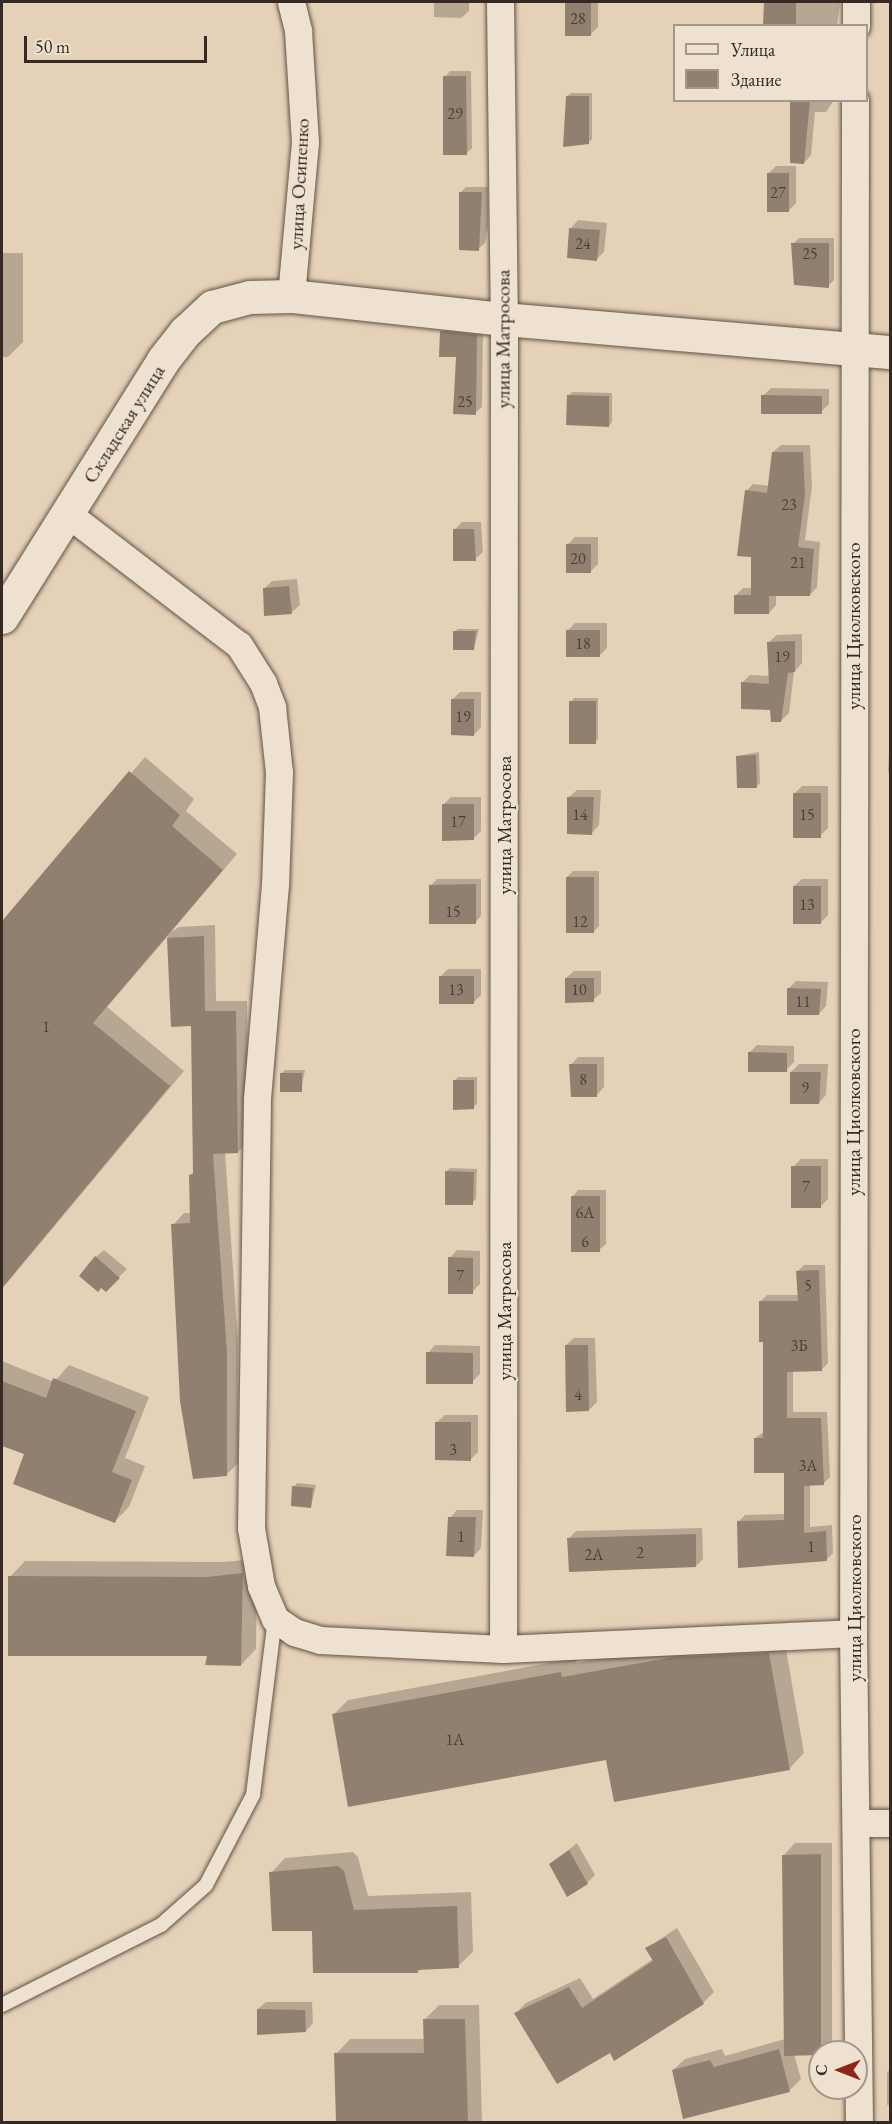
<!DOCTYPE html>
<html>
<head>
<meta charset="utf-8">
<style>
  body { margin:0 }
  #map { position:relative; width:892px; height:2124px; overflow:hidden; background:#e5d1b7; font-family:"EB Garamond",serif }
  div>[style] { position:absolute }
  .shadow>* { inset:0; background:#0003 }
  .building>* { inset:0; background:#918070 }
  .roads { filter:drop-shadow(0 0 2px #615349) drop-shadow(0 0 2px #615349) }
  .service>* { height:14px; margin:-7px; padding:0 7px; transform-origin:7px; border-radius:7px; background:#eee1d0 }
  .minor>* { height:27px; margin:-13.5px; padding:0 13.5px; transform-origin:13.5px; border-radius:13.5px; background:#eee1d0 }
  .tertiary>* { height:33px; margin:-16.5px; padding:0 16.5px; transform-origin:16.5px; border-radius:16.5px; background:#eee1d0 }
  span { translate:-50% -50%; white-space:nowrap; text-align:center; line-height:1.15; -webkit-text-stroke:4.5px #eee1d0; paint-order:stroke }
  .number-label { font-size:16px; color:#4c3f37 }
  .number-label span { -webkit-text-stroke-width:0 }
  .street-label { font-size:20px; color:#352924 }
  .frame { position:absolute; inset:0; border:3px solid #352924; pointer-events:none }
  .legend { position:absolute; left:673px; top:24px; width:195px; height:78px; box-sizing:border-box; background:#eee1d0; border:2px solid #a4978b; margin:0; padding:8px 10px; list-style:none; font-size:18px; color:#352924 }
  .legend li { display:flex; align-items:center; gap:12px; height:30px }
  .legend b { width:30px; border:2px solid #a4978b }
  .north { position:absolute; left:808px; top:2040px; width:60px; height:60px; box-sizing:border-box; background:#eee1d0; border:2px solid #a4978b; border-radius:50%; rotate:270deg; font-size:16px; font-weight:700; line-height:24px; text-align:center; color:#352924 }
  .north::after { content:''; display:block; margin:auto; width:21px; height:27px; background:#8f2418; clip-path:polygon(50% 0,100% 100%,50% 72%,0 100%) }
  .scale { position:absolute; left:24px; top:36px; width:183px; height:27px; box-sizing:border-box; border:3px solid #352924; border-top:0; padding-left:8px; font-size:18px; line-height:21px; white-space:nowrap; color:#352924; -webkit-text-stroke:4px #eee1d0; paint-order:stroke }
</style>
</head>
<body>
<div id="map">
  <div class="shadow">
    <div style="clip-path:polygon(434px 2px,469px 2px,469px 11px,461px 18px,434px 17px)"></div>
    <div style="clip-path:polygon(566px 2px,598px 2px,598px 27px,590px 35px,566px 35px)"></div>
    <div style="clip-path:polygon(765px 2px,840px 2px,837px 26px,765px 24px)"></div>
    <div style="clip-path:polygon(450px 71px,471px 71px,472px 148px,466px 154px,445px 77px)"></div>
    <div style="clip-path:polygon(571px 93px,592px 93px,592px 139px,589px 142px,567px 96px)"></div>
    <div style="clip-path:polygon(793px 100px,834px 100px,826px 112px,815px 112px,811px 155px,804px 163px)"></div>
    <div style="clip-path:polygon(776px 166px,796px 166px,796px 203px,788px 211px,768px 174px)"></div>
    <div style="clip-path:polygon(466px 187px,488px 187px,488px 226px,485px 243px,478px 249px,460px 193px)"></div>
    <div style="clip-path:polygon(578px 220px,607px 223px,604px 252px,597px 259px,571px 228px)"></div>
    <div style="clip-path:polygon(799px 238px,834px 238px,834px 280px,828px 286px,793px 244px)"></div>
    <div style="clip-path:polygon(2px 253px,23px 253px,23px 342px,8px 357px,2px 357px)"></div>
    <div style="clip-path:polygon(448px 325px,483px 329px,482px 407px,475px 413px,458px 356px,442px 332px)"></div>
    <div style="clip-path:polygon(771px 388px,829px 389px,829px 404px,821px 412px,763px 396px)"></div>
    <div style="clip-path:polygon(572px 392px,612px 393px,612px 422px,609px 426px,569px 395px)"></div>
    <div style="clip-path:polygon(781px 445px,810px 445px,812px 486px,805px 540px,820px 542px,817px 587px,810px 595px,776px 595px,776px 605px,769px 613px,736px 595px,743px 588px,753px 588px,746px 491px,753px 484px,770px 486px,773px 452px)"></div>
    <div style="clip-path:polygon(890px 449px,890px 549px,889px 549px)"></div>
    <div style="clip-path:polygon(462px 522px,481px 522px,483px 552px,475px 559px,454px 530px)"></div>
    <div style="clip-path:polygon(575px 537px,598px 537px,598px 564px,590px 572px,567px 545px)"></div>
    <div style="clip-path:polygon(297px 579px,300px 605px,292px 612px,265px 588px,272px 581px)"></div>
    <div style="clip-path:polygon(575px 623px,607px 623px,607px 648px,599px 656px,567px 631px)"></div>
    <div style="clip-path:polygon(458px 629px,479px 629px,474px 648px,454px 632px)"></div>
    <div style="clip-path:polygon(802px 634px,802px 663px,794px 672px,789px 713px,781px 721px,742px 683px,750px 675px,770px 676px,769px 642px,777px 635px)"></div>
    <div style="clip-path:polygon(460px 692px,481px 692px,481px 727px,474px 735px,452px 700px)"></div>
    <div style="clip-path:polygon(574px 698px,598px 698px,598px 739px,595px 742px,571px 702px)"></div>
    <div style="clip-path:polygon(890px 731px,890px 773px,888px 772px)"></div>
    <div style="clip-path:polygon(759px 752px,760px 783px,757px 786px,737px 756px)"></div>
    <div style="clip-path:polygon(145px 757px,194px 799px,186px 811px,237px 854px,171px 932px,179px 927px,215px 925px,216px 1001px,247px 1001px,249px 1141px,238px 1152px,225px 1152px,238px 1341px,238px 1463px,227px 1474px,173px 1225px,184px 1213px,191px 1213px,190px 1175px,195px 1171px,193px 1025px,173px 1026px,168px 936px,107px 1007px,184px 1071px,2px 1289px,2px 924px)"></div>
    <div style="clip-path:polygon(802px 786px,828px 786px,828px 828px,820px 836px,794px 794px)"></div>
    <div style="clip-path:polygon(577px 790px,601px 790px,599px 825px,592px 833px,569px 797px)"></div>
    <div style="clip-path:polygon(451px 797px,481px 797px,481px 831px,473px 839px,443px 805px)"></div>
    <div style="clip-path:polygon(573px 871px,599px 871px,599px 926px,593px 932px,567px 877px)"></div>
    <div style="clip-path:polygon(437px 879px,481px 879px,481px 916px,475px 923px,431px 885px)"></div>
    <div style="clip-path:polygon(802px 879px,828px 879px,828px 915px,820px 923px,794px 886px)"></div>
    <div style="clip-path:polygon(448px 969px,481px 969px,481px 995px,474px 1002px,440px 977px)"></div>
    <div style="clip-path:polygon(574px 971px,601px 971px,601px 993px,593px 1000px,566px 978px)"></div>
    <div style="clip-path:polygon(796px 981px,828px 982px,826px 1006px,819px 1014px,788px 989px)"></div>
    <div style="clip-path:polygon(757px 1045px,794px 1046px,794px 1062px,786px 1070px,749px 1053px)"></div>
    <div style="clip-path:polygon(578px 1057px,604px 1057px,604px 1087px,597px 1095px,571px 1065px)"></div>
    <div style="clip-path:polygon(799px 1064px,828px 1064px,826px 1095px,819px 1103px,791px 1072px)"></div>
    <div style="clip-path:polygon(285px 1070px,305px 1070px,301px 1091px,282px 1073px)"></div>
    <div style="clip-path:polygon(458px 1077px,477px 1077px,477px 1104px,473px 1107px,454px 1081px)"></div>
    <div style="clip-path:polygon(801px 1159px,828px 1159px,828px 1199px,820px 1207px,793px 1167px)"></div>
    <div style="clip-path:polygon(450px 1168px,477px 1169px,476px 1199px,472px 1203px,446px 1172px)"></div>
    <div style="clip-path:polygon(578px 1190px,606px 1190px,606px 1244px,599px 1250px,572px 1197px)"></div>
    <div style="clip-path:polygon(104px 1250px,127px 1269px,106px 1290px,96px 1257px)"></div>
    <div style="clip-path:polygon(457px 1250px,480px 1251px,480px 1284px,472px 1292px,450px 1258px)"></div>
    <div style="clip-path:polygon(804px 1265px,825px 1265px,828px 1363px,822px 1369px,793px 1370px,793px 1412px,827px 1412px,830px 1477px,823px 1484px,810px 1484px,810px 1527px,832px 1525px,833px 1553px,826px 1560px,738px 1522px,745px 1515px,785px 1514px,785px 1471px,755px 1438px,765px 1431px,765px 1340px,760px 1302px,767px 1295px,799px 1295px,797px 1272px)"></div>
    <div style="clip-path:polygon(574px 1338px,595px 1338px,597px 1402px,589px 1410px,566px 1345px)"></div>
    <div style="clip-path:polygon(435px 1345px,480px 1346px,480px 1374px,472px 1382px,428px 1353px)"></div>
    <div style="clip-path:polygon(2px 1361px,54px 1382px,69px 1365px,149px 1397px,125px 1458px,145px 1466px,129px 1507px,115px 1521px,26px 1453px,2px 1444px)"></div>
    <div style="clip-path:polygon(445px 1415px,478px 1415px,478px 1452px,471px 1459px,437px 1422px)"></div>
    <div style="clip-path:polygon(297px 1483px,316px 1485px,311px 1507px,294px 1487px)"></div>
    <div style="clip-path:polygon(457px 1510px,483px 1510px,481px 1548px,474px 1556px,450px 1518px)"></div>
    <div style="clip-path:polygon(702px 1528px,703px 1559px,696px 1566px,569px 1538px,576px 1531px)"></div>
    <div style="clip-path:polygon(257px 1559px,256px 1649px,241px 1665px,10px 1577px,25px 1561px,223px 1562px)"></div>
    <div style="clip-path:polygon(784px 1638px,804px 1753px,789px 1769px,607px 1758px,333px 1715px,348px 1700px,576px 1658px,577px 1663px,691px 1642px)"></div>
    <div style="clip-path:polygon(577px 1843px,595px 1875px,587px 1883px,551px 1864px)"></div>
    <div style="clip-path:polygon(795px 1843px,832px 1843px,832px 2042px,822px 2052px,794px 2054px,801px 2079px,789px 2091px,673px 2070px,685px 2059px,722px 2049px,725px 2056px,785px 2039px,784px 1855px)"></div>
    <div style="clip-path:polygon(353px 1852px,358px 1857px,368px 1896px,471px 1892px,473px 1952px,458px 1966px,422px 1968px,418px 1972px,314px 1972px,314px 1929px,271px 1873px,285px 1858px)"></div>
    <div style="clip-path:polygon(677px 1928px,714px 1992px,703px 2003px,516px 2013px,526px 2003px,580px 1978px,593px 1999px,653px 1959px,647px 1948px)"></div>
    <div style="clip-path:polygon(266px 2002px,312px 2002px,313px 2023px,306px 2031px,258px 2009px)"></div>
    <div style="clip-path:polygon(439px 2005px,479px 2005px,482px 2122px,337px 2122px,336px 2054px,350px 2039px,425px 2039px,425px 2019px)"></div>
    <div style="clip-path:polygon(890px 2069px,890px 2105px,887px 2105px,887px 2073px)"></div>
  </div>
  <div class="building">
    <div style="clip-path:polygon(565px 2px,591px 2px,591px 36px,565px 36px)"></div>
    <div style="clip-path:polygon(764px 2px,796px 2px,796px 25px,763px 25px)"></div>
    <div style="clip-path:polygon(443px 76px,466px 76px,467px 155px,443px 155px)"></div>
    <div style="clip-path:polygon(566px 96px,589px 96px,589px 144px,563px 147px)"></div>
    <div style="clip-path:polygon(790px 100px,810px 100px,804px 164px,790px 163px)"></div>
    <div style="clip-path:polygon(767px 173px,789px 173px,789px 212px,767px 212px)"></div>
    <div style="clip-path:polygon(459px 192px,482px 192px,479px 251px,459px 250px)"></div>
    <div style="clip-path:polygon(569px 228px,600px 230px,597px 261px,567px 258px)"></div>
    <div style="clip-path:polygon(791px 243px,829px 243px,829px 288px,794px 285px)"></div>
    <div style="clip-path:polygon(440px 331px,477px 335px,476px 415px,453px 414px,456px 357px,439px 357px)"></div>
    <div style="clip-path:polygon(567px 395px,609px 396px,609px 427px,566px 425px)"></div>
    <div style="clip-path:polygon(761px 395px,822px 396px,822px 414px,761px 414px)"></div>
    <div style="clip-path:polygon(772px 452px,803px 452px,805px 495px,798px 547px,814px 549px,810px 596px,769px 596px,769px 614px,734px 614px,734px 595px,751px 595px,751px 557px,737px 556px,745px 490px,767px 493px)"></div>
    <div style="clip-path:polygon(453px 529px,474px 529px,476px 561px,453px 561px)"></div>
    <div style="clip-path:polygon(566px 544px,591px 544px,591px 573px,566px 573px)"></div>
    <div style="clip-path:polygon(289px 586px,292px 614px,264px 616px,263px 588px)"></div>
    <div style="clip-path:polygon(566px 630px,600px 630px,600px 657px,566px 657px)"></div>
    <div style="clip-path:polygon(453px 631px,476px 631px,474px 650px,453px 650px)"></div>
    <div style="clip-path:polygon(795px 641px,795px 672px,788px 673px,781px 722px,771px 722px,770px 710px,741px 709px,741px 682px,769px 684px,767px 642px)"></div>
    <div style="clip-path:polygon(451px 699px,474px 699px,474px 736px,451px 735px)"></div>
    <div style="clip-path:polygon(569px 701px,596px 701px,596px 744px,569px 744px)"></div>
    <div style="clip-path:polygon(756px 755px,757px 788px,737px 788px,736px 756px)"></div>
    <div style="clip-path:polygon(129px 771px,180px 815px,172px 826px,223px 870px,93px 1023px,170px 1086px,2px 1288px,2px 921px)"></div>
    <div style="clip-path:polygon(793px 793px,821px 793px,821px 838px,793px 838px)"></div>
    <div style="clip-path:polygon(567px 797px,594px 797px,592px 835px,567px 834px)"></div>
    <div style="clip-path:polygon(442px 804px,474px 804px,474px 840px,442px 841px)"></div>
    <div style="clip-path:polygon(566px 877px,594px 877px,594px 933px,566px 933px)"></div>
    <div style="clip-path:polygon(476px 884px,476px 924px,429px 924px,429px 885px)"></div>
    <div style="clip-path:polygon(793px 886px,821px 886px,821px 924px,793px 924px)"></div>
    <div style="clip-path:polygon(204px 936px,205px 1011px,236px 1011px,238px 1153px,213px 1154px,227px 1353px,227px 1476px,193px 1479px,180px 1401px,171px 1224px,190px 1223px,189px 1175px,193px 1174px,191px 1026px,171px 1027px,167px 938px)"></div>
    <div style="clip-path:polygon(439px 976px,474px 976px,474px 1004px,439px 1004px)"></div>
    <div style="clip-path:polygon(565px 978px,594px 978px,594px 1002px,565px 1003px)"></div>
    <div style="clip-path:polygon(787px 988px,821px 989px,819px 1015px,787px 1015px)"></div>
    <div style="clip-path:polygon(748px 1052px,787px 1053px,787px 1072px,748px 1072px)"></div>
    <div style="clip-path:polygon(569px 1064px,597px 1064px,597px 1097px,571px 1097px)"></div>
    <div style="clip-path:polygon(790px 1072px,821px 1072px,819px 1104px,790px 1104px)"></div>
    <div style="clip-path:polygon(280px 1073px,302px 1073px,302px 1092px,280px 1092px)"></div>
    <div style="clip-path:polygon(453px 1080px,474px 1080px,474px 1109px,453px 1110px)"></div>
    <div style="clip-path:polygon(791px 1166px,821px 1166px,821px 1208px,791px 1208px)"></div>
    <div style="clip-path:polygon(445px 1171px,474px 1172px,473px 1205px,445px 1205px)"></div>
    <div style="clip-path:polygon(571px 1196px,600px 1196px,600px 1252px,571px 1252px)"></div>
    <div style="clip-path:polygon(95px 1256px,120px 1278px,106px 1292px,101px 1288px,98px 1292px,79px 1276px)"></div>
    <div style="clip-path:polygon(448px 1257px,473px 1258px,473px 1294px,448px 1294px)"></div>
    <div style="clip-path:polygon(819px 1270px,822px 1371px,787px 1372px,787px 1418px,821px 1418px,824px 1485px,804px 1486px,804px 1533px,826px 1531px,827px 1561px,738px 1568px,737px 1521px,784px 1520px,784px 1473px,754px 1473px,754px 1438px,763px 1438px,763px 1342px,759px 1342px,759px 1301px,798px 1301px,796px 1271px)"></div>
    <div style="clip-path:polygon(565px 1345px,588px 1345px,589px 1411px,566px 1412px)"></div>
    <div style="clip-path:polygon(426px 1352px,473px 1353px,473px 1384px,426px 1384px)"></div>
    <div style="clip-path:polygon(53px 1378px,136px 1411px,112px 1472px,132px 1480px,115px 1523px,13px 1484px,24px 1454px,2px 1446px,2px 1381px,46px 1398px)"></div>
    <div style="clip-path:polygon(435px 1422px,471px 1422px,471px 1461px,435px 1460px)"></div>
    <div style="clip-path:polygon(292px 1486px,313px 1488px,311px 1508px,291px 1506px)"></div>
    <div style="clip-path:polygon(448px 1517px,476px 1517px,474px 1557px,446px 1556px)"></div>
    <div style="clip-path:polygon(696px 1534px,696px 1567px,569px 1572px,567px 1538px)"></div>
    <div style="clip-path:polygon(243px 1573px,241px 1666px,205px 1665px,207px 1656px,8px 1656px,8px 1576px,207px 1577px)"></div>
    <div style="clip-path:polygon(769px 1653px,790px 1770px,614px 1802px,606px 1760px,348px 1807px,332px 1714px,561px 1672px,562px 1677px,674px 1657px)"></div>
    <div style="clip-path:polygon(569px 1850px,588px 1884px,567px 1897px,549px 1864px)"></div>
    <div style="clip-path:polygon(821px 1854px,821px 2052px,820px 2055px,784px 2056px,782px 1855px)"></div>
    <div style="clip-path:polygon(338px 1866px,344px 1871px,354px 1910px,457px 1906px,459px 1968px,417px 1970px,418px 1973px,313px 1973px,312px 1931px,272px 1931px,269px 1872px)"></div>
    <div style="clip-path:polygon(666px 1937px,704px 2004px,614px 2061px,610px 2053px,557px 2084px,514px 2013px,569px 1987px,582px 2008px,653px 1961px,645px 1948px)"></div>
    <div style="clip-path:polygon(257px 2009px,305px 2010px,306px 2032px,257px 2035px)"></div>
    <div style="clip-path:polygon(423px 2019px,465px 2019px,468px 2122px,336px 2122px,334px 2053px,424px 2053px)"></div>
    <div style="clip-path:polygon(779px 2049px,790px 2092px,683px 2119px,672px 2070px,710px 2060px,714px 2067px)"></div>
  </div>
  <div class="roads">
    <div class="service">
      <div style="left:2px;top:2005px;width:178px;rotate:-26.7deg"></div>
      <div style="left:161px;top:1925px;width:60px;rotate:-41.6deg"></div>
      <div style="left:206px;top:1885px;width:102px;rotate:-62.4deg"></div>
      <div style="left:253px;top:1795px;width:177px;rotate:-82.9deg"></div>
    </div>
    <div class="minor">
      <div style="left:291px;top:2px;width:30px;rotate:76deg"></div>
      <div style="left:298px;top:31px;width:111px;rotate:86.4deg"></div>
      <div style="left:305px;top:142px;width:155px;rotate:95.2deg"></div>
      <div style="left:500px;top:2px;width:317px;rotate:89.3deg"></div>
      <div style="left:504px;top:319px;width:1330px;rotate:90.04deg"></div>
      <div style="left:856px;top:26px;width:24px;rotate:-90deg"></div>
      <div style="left:855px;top:100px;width:1533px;rotate:90.07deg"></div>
      <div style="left:853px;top:1633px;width:489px;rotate:89.3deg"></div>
      <div style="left:68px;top:514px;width:215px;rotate:37.5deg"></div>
      <div style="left:239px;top:645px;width:45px;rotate:57.7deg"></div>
      <div style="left:263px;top:683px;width:26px;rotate:69deg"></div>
      <div style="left:272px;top:707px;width:65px;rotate:83.9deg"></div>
      <div style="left:279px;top:772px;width:112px;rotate:92deg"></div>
      <div style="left:275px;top:884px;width:216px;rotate:94.8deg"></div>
      <div style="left:257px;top:1099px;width:429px;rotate:90.8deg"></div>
      <div style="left:251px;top:1528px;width:59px;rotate:80.2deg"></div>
      <div style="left:261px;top:1586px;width:36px;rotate:67deg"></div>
      <div style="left:275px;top:1619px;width:23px;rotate:34deg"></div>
      <div style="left:294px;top:1632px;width:27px;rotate:17deg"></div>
      <div style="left:320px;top:1640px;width:183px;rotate:2.8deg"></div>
      <div style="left:503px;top:1649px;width:350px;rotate:-2.6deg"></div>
      <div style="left:857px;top:1823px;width:33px"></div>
    </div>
    <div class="tertiary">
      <div style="left:2px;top:617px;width:303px;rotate:-57.9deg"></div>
      <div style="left:163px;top:360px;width:36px;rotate:-52deg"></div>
      <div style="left:185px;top:332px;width:37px;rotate:-43deg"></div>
      <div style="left:212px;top:307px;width:39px;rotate:-15deg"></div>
      <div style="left:250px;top:297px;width:41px;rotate:-1.4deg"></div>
      <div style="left:291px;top:296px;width:214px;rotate:6.2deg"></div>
      <div style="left:504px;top:319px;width:387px;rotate:4.9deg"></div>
    </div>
  </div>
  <div class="number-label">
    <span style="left:578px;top:19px">28</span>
    <span style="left:455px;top:114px">29</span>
    <span style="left:778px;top:193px">27</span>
    <span style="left:583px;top:244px">24</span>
    <span style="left:810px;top:254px">25</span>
    <span style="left:465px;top:402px">25</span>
    <span style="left:789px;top:505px">23</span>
    <span style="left:578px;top:559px">20</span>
    <span style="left:798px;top:563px">21</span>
    <span style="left:583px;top:644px">18</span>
    <span style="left:782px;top:657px">19</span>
    <span style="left:463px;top:717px">19</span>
    <span style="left:580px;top:815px">14</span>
    <span style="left:807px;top:815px">15</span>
    <span style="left:458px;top:822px">17</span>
    <span style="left:807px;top:905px">13</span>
    <span style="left:453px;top:912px">15</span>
    <span style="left:580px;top:922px">12</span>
    <span style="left:456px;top:990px">13</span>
    <span style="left:579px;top:990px">10</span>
    <span style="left:803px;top:1002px">11</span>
    <span style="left:46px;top:1027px">1</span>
    <span style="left:583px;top:1080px">8</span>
    <span style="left:805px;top:1088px">9</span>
    <span style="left:806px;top:1187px">7</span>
    <span style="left:585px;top:1213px">6А</span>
    <span style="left:585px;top:1242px">6</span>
    <span style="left:460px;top:1276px">7</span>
    <span style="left:808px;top:1286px">5</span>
    <span style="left:799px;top:1346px">3Б</span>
    <span style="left:578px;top:1395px">4</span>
    <span style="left:453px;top:1450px">3</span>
    <span style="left:808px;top:1466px">3А</span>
    <span style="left:461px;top:1537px">1</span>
    <span style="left:811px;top:1547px">1</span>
    <span style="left:640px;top:1553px">2</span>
    <span style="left:594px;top:1555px">2А</span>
    <span style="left:455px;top:1740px">1А</span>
  </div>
  <div class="street-label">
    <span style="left:299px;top:184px;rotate:-87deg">улица Осипенко</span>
    <span style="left:503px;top:339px;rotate:-90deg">улица Матросова</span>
    <span style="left:124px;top:424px;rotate:-58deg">Складская улица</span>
    <span style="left:853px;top:626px;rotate:-90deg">улица Циолковского</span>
    <span style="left:504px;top:825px;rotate:-90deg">улица Матросова</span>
    <span style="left:853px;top:1112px;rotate:-90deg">улица Циолковского</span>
    <span style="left:504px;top:1311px;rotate:-90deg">улица Матросова</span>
    <span style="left:854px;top:1598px;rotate:-90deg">улица Циолковского</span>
  </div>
  <div class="frame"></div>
  <ul class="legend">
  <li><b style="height:8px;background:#eee1d0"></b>Улица</li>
  <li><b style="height:16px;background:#918070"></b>Здание</li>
  </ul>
  <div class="north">С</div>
  <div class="scale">50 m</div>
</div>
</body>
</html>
